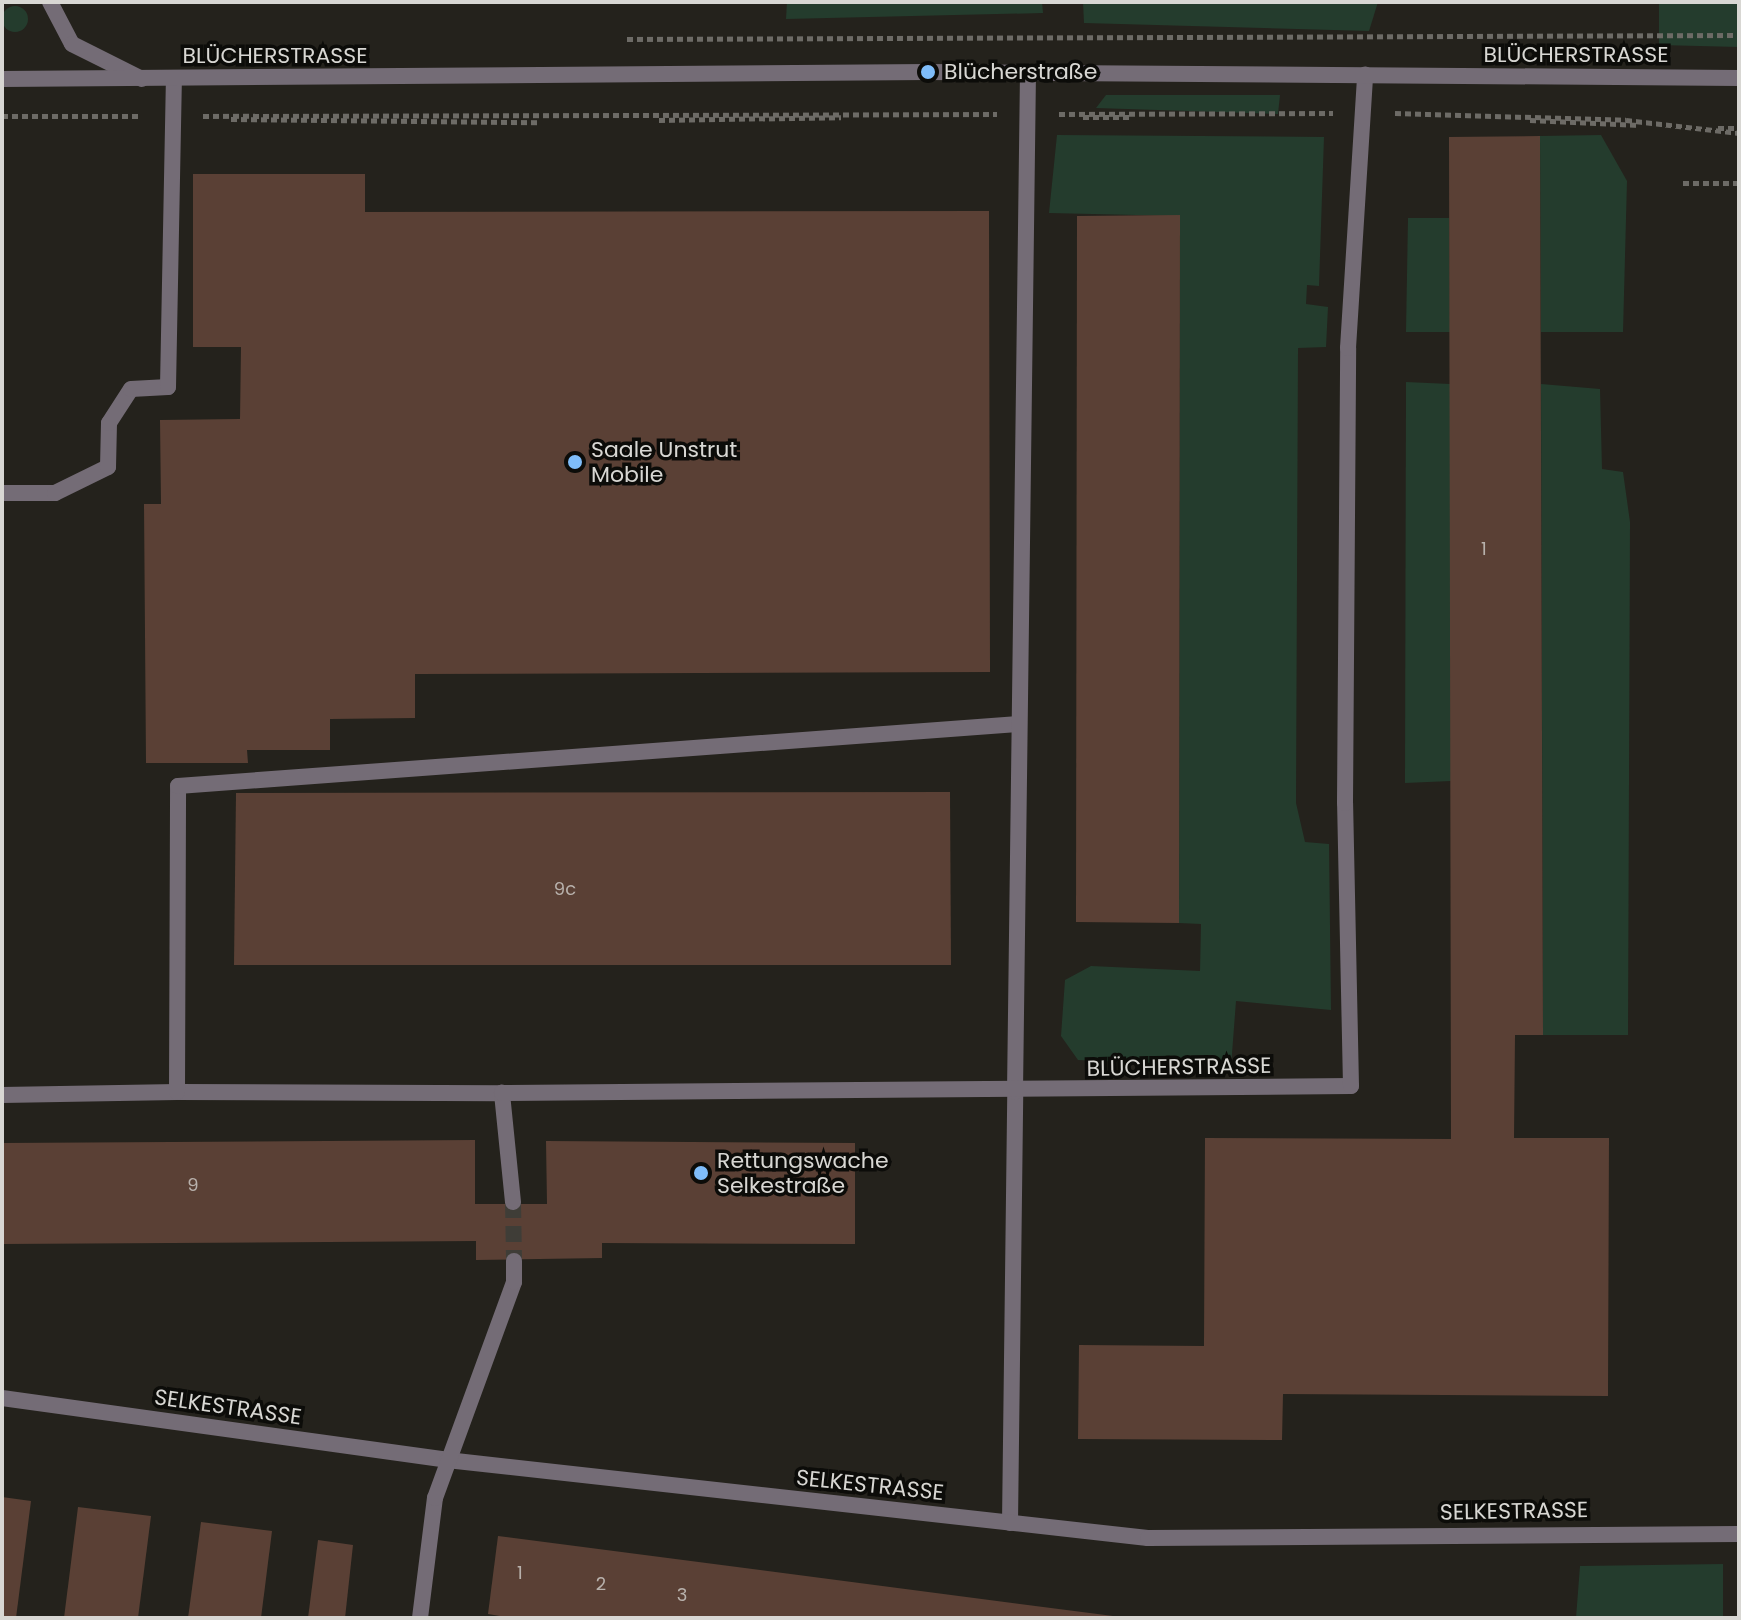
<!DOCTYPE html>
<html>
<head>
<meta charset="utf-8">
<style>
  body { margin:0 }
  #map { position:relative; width:1741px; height:1620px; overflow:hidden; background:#24221c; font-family:Poppins,sans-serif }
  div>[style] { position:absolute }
  .green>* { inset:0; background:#243c2d }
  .round { border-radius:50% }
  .building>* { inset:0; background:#5a4035 }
  .minor-tunnel>* { height:16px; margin-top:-8px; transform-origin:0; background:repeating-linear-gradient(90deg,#3f3d37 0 16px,transparent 0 24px) }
  .path>* { height:5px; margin-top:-2.5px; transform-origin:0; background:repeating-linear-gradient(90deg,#6d6b66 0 6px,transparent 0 10px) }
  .service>* { height:16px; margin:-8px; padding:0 8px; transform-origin:8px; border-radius:8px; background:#746c76 }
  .minor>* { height:16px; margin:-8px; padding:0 8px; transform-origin:8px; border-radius:8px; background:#746c76 }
  .tertiary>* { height:16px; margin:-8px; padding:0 8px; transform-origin:8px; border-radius:8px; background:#746c76 }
  .dots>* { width:22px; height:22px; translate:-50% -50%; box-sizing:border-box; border:4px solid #0c0c09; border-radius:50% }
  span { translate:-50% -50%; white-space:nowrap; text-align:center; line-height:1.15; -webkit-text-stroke:7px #0c0c09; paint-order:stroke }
  .number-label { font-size:18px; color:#b8b1ac }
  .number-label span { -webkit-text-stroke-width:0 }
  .street-label { font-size:22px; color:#d8d7d3 }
  .poi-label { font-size:22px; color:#d8d7d3 }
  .left { translate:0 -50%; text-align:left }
  .frame { position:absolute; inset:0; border:4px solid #d8d7d3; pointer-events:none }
</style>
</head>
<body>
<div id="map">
  <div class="green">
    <div style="clip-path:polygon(787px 2px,1042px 2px,1043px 13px,786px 19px)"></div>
    <div style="clip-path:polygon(1083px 2px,1378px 2px,1369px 31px,1084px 23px)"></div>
    <div style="clip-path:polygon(1659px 2px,1739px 2px,1739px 47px,1659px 45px)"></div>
    <div class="round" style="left:2px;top:6px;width:26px;height:26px"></div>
    <div style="clip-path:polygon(1106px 95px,1280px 95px,1278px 114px,1096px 108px)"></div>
    <div style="clip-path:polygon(1057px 135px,1324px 137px,1319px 286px,1307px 285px,1306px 304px,1328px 307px,1326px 347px,1298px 348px,1296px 803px,1305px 842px,1329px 844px,1331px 1010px,1236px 1001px,1231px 1067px,1078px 1060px,1061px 1036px,1065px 980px,1091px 966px,1200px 971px,1201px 924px,1179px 923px,1180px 216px,1049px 213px)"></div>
    <div style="clip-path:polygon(1601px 135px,1627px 181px,1623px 332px,1541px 332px,1540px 136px)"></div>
    <div style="clip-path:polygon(1408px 218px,1449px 218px,1450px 332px,1406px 332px)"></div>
    <div style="clip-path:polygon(1406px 382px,1450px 384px,1451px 781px,1405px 783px)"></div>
    <div style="clip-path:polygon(1541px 384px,1600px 389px,1602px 469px,1623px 472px,1630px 522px,1628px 1035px,1543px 1035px)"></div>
    <div style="clip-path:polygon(1723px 1564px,1723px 1618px,1576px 1618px,1580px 1566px)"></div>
  </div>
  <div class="building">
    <div style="clip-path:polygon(1540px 136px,1543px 1035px,1515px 1035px,1514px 1138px,1609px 1138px,1608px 1396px,1283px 1394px,1282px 1440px,1078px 1439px,1079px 1345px,1204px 1346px,1205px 1138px,1451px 1139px,1449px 137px)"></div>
    <div style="clip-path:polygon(193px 174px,365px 174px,365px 212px,989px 211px,990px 672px,415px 674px,415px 718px,330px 719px,330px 750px,247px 750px,248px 763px,146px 763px,144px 504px,161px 504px,160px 420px,240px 419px,241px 347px,193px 347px)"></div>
    <div style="clip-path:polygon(1180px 215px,1179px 923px,1076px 922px,1077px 216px)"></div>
    <div style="clip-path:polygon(950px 792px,951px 965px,234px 965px,236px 793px)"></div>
    <div style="clip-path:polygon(475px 1140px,475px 1204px,547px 1204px,546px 1141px,855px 1143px,855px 1244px,602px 1243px,602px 1258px,476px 1260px,476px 1241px,2px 1244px,2px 1143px)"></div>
    <div style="clip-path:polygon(2px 1497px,31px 1501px,16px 1618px,2px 1618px)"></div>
    <div style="clip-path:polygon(78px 1507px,151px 1516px,138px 1618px,64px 1618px)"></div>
    <div style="clip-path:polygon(201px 1522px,272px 1531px,261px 1618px,188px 1618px)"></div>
    <div style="clip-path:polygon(498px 1536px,1113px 1616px,1113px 1618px,511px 1618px,488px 1614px)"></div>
    <div style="clip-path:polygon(318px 1540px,353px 1545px,345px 1618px,308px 1618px)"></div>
  </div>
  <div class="minor-tunnel">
    <div style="left:513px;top:1202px;width:59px;rotate:89deg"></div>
  </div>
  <div class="path">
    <div style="left:627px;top:39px;width:1112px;rotate:-0.21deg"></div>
    <div style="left:1395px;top:113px;width:231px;rotate:1.7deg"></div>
    <div style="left:1626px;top:120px;width:114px;rotate:6.6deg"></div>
    <div style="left:1059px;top:114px;width:274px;rotate:-0.2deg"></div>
    <div style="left:2px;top:116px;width:139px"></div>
    <div style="left:203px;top:116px;width:794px;rotate:-0.14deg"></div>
    <div style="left:1083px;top:117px;width:50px"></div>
    <div style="left:231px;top:119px;width:310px;rotate:0.6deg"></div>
    <div style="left:659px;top:120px;width:182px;rotate:-0.9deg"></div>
    <div style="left:1530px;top:120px;width:110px;rotate:2.6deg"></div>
    <div style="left:1718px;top:128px;width:21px"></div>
    <div style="left:1683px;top:183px;width:56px"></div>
  </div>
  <div class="service">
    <div style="left:50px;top:2px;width:47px;rotate:62.4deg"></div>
    <div style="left:72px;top:44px;width:78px;rotate:26.6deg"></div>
    <div style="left:2px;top:493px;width:53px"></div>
    <div style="left:55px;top:493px;width:59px;rotate:-26.1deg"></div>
    <div style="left:108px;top:467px;width:44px;rotate:-88.7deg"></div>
    <div style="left:109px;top:423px;width:40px;rotate:-57.1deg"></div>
    <div style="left:131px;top:389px;width:37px;rotate:-3deg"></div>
    <div style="left:168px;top:387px;width:308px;rotate:-88.9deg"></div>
    <div style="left:177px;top:1092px;width:325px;rotate:0.2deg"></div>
    <div style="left:2px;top:1095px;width:175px;rotate:-1deg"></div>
    <div style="left:177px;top:1092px;width:306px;rotate:-89.8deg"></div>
    <div style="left:178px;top:786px;width:843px;rotate:-4.22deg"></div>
    <div style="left:1010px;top:1523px;width:431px;rotate:-89.3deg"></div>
  </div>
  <div class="minor">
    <div style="left:1015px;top:1092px;width:1019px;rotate:-89.27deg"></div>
    <div style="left:513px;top:1202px;width:110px;rotate:-95.8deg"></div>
    <div style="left:502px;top:1093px;width:849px;rotate:-0.47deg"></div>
    <div style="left:1351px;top:1086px;width:283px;rotate:-91.2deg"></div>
    <div style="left:1345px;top:803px;width:455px;rotate:-89.6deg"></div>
    <div style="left:1348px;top:348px;width:274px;rotate:-86.4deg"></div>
    <div style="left:2px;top:1398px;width:449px;rotate:7.9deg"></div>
    <div style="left:447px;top:1460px;width:705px;rotate:6.35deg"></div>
    <div style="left:1148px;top:1538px;width:591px;rotate:-0.39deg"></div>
    <div style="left:420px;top:1618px;width:121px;rotate:-82.9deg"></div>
    <div style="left:435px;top:1498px;width:230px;rotate:-69.9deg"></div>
    <div style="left:514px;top:1282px;width:21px;rotate:-90deg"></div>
  </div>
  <div class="tertiary">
    <div style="left:2px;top:79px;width:926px;rotate:-0.43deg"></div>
    <div style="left:928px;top:72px;width:811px;rotate:0.42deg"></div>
  </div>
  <div class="dots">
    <div style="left:928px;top:72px;background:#7fbdfa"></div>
    <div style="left:575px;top:462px;background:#7fbdfa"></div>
    <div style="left:701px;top:1173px;background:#7fbdfa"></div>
  </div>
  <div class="number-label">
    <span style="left:1484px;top:549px">1</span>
    <span style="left:565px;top:889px">9c</span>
    <span style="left:193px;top:1185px">9</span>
    <span style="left:520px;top:1573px">1</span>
    <span style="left:601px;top:1584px">2</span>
    <span style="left:682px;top:1595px">3</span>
  </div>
  <div class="street-label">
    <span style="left:1576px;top:55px">BLÜCHERSTRASSE</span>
    <span style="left:275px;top:56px">BLÜCHERSTRASSE</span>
    <span style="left:1179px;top:1067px;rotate:-1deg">BLÜCHERSTRASSE</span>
    <span style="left:228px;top:1407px;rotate:8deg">SELKESTRASSE</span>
    <span style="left:870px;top:1485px;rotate:6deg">SELKESTRASSE</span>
    <span style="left:1514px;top:1511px;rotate:-1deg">SELKESTRASSE</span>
  </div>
  <div class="poi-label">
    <span class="left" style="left:944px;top:72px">Blücherstraße</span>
    <span class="left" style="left:591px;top:462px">Saale Unstrut<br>Mobile</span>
    <span class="left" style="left:717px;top:1173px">Rettungswache<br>Selkestraße</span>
  </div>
  <div class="frame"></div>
</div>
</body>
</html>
